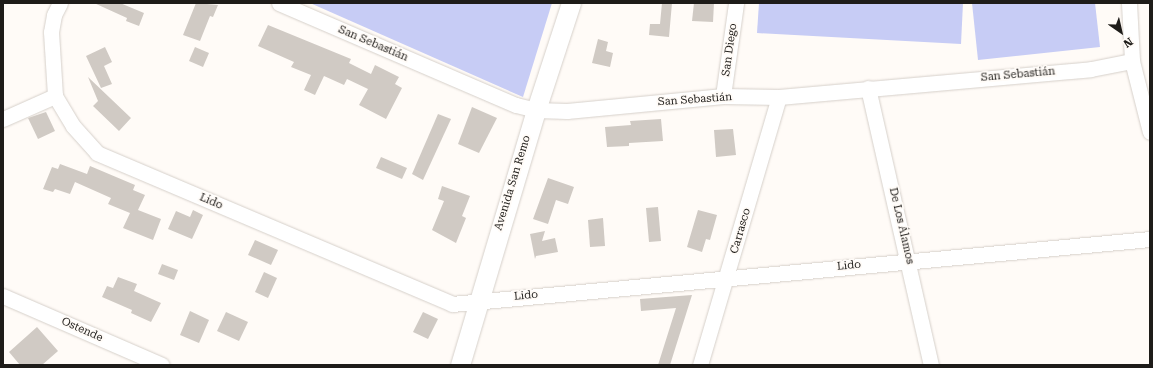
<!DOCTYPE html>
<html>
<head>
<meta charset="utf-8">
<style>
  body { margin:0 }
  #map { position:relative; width:1153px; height:368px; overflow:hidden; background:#fffbf7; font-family:"Roboto Serif",serif }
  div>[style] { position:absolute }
  .green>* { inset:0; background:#c7ccf5 }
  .building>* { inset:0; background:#d0cac4 }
  .roads { filter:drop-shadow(0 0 1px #d6d0ca) drop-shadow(0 0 1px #d6d0ca) }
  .minor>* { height:15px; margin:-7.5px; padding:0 7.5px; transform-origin:7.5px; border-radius:7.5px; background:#fff }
  .tertiary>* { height:19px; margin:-9.5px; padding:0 9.5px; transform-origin:9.5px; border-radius:9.5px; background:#fff }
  span { translate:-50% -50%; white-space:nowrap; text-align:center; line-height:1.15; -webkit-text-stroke:3.5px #fffbf7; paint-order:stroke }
  .street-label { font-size:11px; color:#1e1c19 }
  .frame { position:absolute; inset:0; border:4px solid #1e1c19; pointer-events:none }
  .north { position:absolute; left:1101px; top:12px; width:40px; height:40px; -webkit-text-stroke:3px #fffbf7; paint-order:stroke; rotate:146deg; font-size:11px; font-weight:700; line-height:16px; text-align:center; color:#1e1c19 }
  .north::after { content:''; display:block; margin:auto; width:14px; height:18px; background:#1e1c19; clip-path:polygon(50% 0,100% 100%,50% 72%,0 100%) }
</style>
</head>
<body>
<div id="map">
  <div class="green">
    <div style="clip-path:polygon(310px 3px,552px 3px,523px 97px)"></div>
    <div style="clip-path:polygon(759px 3px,963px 3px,961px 44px,757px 33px)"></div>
    <div style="clip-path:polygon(972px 3px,1095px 3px,1100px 47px,978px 60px)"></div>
  </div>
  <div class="building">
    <div style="clip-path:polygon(94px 3px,120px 3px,144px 13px,139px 26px,126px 21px,127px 18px)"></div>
    <div style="clip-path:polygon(196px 3px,218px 5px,213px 17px,210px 16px,200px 41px,183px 35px)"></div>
    <div style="clip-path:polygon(662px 3px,672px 3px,669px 37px,649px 35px,650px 24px,660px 24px)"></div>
    <div style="clip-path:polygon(694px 3px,714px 3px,713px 22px,692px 21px)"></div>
    <div style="clip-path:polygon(268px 25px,351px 59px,349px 63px,371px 74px,375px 65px,399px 77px,395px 84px,402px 88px,386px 119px,359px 105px,368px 89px,347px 79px,344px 85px,324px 76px,315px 95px,304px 90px,311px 75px,291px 67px,294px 62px,258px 46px)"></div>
    <div style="clip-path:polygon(598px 39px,608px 42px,606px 51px,613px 53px,610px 67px,592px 63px)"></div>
    <div style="clip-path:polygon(105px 47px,112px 62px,104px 66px,112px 84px,101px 88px,86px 56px)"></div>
    <div style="clip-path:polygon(195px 47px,209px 53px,203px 67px,189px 61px)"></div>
    <div style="clip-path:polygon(88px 77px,131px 118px,119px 131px,93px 106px,98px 101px)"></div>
    <div style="clip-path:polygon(472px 107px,497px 118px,479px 153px,458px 144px)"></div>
    <div style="clip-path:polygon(46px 112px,55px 131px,38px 139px,28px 118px)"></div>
    <div style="clip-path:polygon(438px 114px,451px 119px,423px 180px,412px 174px)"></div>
    <div style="clip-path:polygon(661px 119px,663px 141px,629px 143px,629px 146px,607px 147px,605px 127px,631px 125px,630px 121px)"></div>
    <div style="clip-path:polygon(733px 129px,736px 155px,716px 157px,714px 130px)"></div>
    <div style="clip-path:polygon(381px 157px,407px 168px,402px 179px,376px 168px)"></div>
    <div style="clip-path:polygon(60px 164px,87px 174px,90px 166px,135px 185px,133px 190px,145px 195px,138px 210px,161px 219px,153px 240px,123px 228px,130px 213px,108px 204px,111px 198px,75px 182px,70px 194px,55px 189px,53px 192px,43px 189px,52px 167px,58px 169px)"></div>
    <div style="clip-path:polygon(548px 178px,574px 187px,568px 204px,556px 200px,548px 224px,533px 219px)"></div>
    <div style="clip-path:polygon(442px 186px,470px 196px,462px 216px,466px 218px,456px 243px,432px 230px,444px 201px,438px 199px)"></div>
    <div style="clip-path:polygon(658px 207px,661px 241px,649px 242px,646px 208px)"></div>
    <div style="clip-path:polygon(193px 210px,203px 215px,192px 239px,168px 229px,176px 211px,190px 217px)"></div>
    <div style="clip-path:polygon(698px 210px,717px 215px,710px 240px,706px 239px,702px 252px,687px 247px)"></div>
    <div style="clip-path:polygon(603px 218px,605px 246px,590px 247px,588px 220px)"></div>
    <div style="clip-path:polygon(545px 231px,542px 241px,555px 238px,558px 252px,536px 256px,535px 259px,530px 234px)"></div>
    <div style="clip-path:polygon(255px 240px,278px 250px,271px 265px,248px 255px)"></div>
    <div style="clip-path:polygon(162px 264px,178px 270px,174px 280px,158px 274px)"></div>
    <div style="clip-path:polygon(264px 272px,277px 278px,268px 298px,255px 292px)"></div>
    <div style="clip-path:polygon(118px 277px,137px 284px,134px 291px,161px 303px,151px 322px,131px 313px,132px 310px,102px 297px,107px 286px,113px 288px)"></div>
    <div style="clip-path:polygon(692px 295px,670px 365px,658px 365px,676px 308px,641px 311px,640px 299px)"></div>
    <div style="clip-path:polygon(190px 311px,209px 320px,199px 343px,180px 335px)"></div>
    <div style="clip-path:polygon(226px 312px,248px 322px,239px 341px,217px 331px)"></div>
    <div style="clip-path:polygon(423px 312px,438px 319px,428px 339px,413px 332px)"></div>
    <div style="clip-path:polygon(37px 327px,58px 351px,42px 365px,20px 365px,9px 352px)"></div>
  </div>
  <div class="roads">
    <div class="minor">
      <div style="left:60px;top:3px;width:13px;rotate:117deg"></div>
      <div style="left:54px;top:15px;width:17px;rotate:100deg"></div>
      <div style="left:51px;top:32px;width:64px;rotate:86.4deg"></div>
      <div style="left:55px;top:96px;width:35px;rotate:59deg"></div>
      <div style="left:73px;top:126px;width:36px;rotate:48deg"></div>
      <div style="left:97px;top:153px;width:386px;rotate:23deg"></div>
      <div style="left:452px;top:304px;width:701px;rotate:-5.32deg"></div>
      <div style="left:279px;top:3px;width:258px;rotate:23.3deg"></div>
      <div style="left:516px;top:105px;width:21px;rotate:14deg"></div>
      <div style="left:536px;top:110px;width:31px;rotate:2deg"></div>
      <div style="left:567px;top:111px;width:157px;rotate:-5.5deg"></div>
      <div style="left:723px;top:96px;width:56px;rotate:1deg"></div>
      <div style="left:779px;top:97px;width:313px;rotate:-5.1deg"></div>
      <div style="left:1091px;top:69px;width:42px;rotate:-11deg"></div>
      <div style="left:1129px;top:3px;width:58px;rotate:87deg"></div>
      <div style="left:1132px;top:61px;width:73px;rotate:75.8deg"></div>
      <div style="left:868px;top:88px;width:284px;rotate:77.2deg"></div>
      <div style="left:723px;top:96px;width:94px;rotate:-82deg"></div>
      <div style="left:3px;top:119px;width:57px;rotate:-23.9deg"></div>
      <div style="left:3px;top:296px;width:173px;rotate:23.5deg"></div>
      <div style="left:700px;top:365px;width:279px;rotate:-73.6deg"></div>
    </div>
    <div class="tertiary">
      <div style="left:460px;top:365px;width:266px;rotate:-73.4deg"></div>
      <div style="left:536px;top:110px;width:113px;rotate:-71.9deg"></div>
    </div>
  </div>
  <div class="street-label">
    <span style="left:373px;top:44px;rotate:23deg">San Sebastián</span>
    <span style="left:730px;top:50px;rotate:-82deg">San Diego</span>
    <span style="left:1018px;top:75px;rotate:-5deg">San Sebastián</span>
    <span style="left:695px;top:100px;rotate:-4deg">San Sebastián</span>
    <span style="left:513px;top:183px;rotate:-73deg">Avenida San Remo</span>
    <span style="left:211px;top:202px;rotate:23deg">Lido</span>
    <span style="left:901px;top:226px;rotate:77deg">De Los Álamos</span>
    <span style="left:741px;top:231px;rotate:-74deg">Carrasco</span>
    <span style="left:849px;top:266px;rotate:-5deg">Lido</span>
    <span style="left:526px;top:296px;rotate:-5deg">Lido</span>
    <span style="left:82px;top:330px;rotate:24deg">Ostende</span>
  </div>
  <div class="frame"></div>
  <div class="north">N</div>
</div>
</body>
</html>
